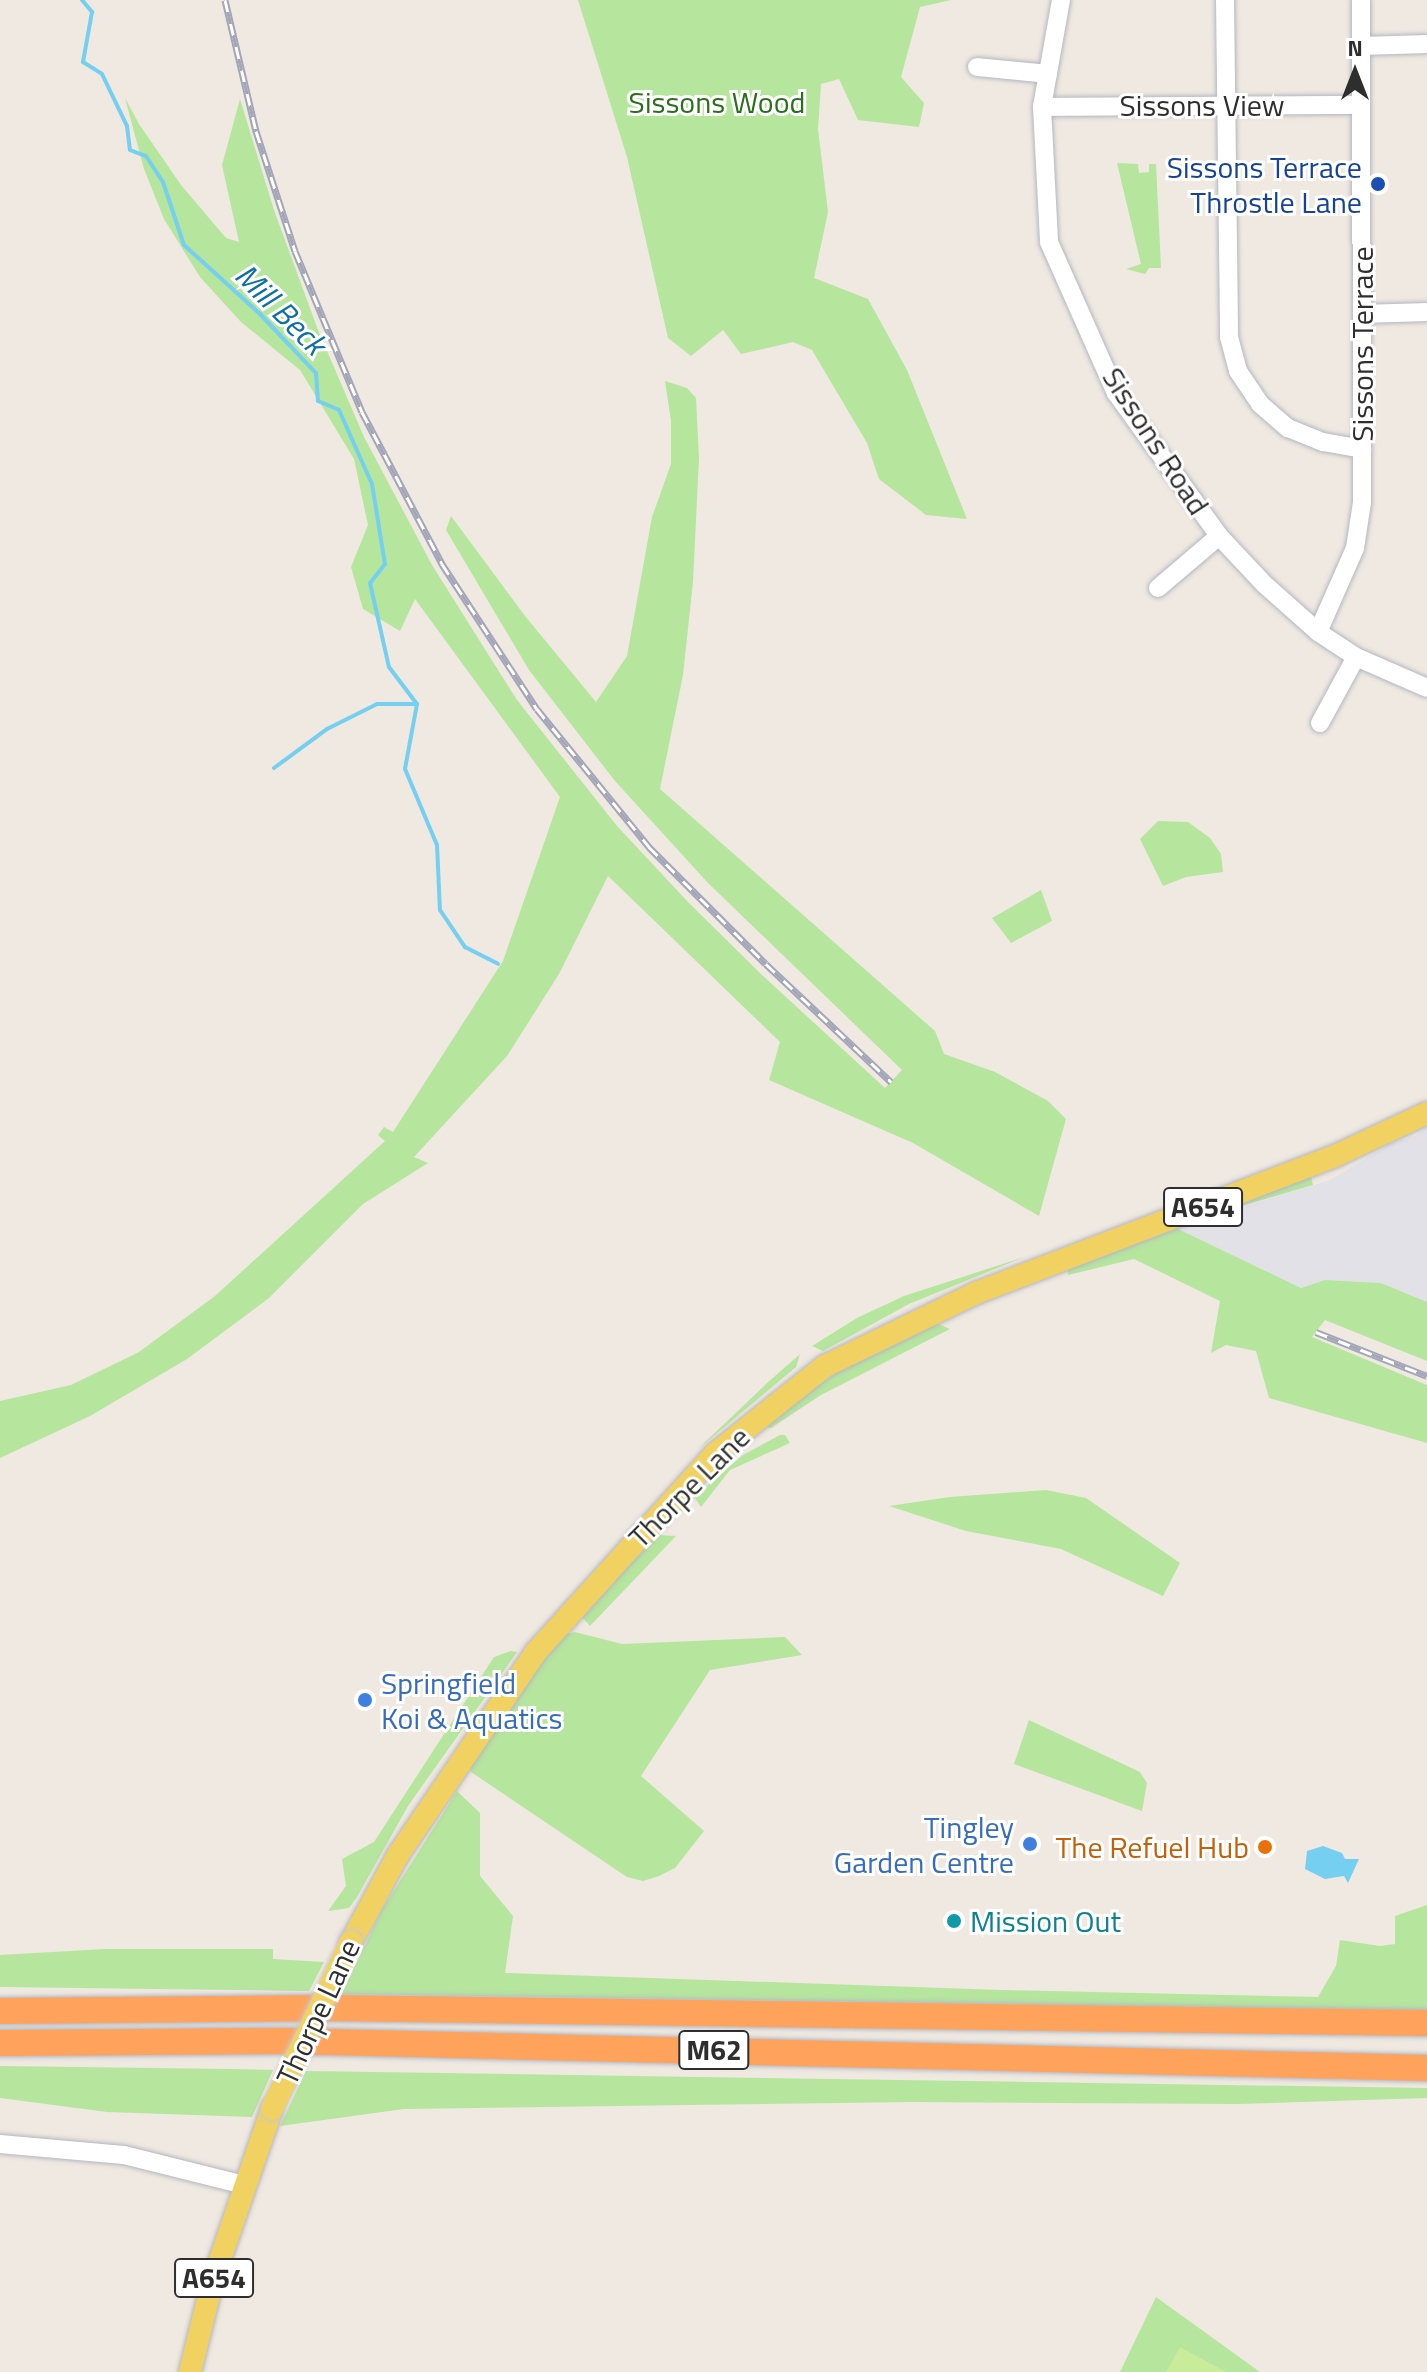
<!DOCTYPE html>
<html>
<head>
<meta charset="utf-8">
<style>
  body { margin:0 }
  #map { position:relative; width:1427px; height:2372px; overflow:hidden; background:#efe9e1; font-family:"Titillium Web",sans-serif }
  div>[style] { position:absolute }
  .industrial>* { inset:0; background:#e3e1e8 }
  .green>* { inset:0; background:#b6e59e }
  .pitch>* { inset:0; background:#c9ec9a }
  .water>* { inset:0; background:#75cff0 }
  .stream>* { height:4px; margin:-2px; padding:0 2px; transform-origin:2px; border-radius:2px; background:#75cff0 }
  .roads { filter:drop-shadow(0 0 2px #b4b7c1) drop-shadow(0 0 2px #b4b7c1) }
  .minor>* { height:18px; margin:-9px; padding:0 9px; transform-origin:9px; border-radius:9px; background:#fff }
  .major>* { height:22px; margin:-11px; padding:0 11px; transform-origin:11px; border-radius:11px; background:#f2d163 }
  .highway>* { height:26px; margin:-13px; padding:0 13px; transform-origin:13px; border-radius:13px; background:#ffa35c }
  .rail>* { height:7px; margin-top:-3.5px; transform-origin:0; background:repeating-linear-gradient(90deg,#fff 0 12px,#a3a6b8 0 24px); box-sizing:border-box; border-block:2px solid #a3a6b8 }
  .bridges { filter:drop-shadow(0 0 2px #c9c9c9) drop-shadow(0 0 2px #c9c9c9) }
  .major-bridge>* { height:22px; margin:-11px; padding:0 11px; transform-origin:11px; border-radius:11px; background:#f2d163 }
  .dots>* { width:22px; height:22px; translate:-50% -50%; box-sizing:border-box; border:4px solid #fff; border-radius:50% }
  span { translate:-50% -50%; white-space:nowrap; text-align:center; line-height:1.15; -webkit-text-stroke:6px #fff; paint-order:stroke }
  .shield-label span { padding:2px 6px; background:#fff; border:2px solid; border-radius:6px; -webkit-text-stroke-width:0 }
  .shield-label { font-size:28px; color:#2e2e2e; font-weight:700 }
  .park-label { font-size:30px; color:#2c6e1b }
  .street-label { font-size:30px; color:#2e2e2e }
  .transit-label { font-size:30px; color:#164399 }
  .right { translate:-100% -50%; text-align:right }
  .shop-label { font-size:30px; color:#366cbe }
  .left { translate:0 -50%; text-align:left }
  .food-label { font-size:30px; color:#c56008 }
  .culture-label { font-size:30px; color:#0d838f }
  .water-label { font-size:32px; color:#0d6fa3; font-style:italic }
  .north { position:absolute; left:1315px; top:32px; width:80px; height:80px; -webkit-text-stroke:6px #fff; paint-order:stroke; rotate:0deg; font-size:22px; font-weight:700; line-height:32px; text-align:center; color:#2e2e2e }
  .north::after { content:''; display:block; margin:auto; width:28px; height:36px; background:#2e2e2e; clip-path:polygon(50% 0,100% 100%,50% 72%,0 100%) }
</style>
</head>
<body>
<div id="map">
  <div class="industrial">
    <div style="clip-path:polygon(1427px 1126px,1427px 1302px,1381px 1283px,1325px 1280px,1301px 1288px,1176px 1228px,1330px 1180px,1392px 1143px,1416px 1136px)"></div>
  </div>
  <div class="green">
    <div style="clip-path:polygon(578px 0,951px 0,920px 7px,901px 77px,924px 103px,919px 127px,858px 120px,839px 79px,821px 84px,818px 129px,828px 212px,814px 278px,868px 299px,907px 370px,967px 519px,926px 515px,879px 479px,867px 443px,812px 350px,793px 342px,741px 354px,723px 330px,691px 356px,668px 338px,627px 157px)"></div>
    <div style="clip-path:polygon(125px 98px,139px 124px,181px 185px,226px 238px,239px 242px,222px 165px,240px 99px,274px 210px,318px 330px,364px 437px,432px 565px,517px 700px,617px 826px,688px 902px,762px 975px,885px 1088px,902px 1070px,708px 883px,615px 781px,529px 670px,446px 530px,451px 516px,525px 616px,596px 702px,627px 656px,652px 517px,671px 464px,671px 421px,665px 381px,687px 388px,696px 398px,699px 458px,693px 582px,683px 675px,660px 789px,935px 1031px,944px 1054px,995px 1072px,1048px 1101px,1066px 1119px,1039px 1216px,913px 1143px,769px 1080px,780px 1042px,608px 876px,559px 974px,507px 1056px,414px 1157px,428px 1163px,363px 1204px,269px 1298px,187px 1359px,90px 1416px,0 1458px,0 1401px,71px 1385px,139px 1352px,215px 1296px,385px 1141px,378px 1135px,384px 1127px,393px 1132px,503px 961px,560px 797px,415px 599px,400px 631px,363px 609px,351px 567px,368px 525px,354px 459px,300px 370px,241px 322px,200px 277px,164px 219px,144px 169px)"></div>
    <div style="clip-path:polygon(1117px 163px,1138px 164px,1139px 173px,1149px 172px,1149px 164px,1156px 164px,1161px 268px,1149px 268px,1145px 274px,1126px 269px,1141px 264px)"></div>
    <div style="clip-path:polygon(1158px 821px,1188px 822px,1210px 838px,1221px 854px,1223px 872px,1186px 877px,1163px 886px,1140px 839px)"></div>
    <div style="clip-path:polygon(1041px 890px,1052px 921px,1011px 943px,992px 918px)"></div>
    <div style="clip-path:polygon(1311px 1177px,1313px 1185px,1198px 1219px,1235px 1204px)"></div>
    <div style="clip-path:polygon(1176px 1228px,1301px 1288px,1325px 1280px,1381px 1283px,1427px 1302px,1427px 1361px,1325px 1320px,1312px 1337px,1427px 1385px,1427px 1443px,1269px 1398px,1256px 1351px,1226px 1345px,1211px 1353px,1220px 1301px,1134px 1259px,1068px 1275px,1068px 1269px)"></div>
    <div style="clip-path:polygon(1024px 1257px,909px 1304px,823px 1351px,812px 1346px,857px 1318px,904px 1296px)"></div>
    <div style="clip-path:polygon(936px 1323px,950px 1329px,821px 1395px,771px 1428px,766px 1427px,801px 1397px,841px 1370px)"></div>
    <div style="clip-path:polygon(800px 1354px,796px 1367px,697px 1450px,766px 1384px)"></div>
    <div style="clip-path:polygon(780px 1435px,785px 1435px,790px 1443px,730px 1470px,701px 1507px,694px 1497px,743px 1455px)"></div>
    <div style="clip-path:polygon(1046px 1490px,1086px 1498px,1180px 1563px,1163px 1596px,1061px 1549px,966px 1531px,889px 1506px,950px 1497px)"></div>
    <div style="clip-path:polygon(658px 1535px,676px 1536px,590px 1626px,581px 1616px)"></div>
    <div style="clip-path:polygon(575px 1632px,622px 1644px,785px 1637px,802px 1655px,710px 1670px,641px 1776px,704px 1831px,675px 1868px,659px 1876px,643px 1881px,627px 1877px,471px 1772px,470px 1765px,530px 1676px,564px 1634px)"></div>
    <div style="clip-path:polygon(511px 1651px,517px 1652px,408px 1806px,357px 1897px,349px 1908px,328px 1911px,346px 1886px,342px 1859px,374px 1842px,494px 1657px)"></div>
    <div style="clip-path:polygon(1029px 1720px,1140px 1772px,1147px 1783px,1142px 1811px,1014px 1764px)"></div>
    <div style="clip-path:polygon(457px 1791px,480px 1813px,480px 1876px,513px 1916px,505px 1973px,1001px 1990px,1318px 1997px,1336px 1966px,1340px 1940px,1380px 1946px,1395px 1944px,1395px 1916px,1427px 1905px,1427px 2010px,341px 1994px,383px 1908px)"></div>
    <div style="clip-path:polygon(105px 1949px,273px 1949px,273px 1959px,324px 1962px,309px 1991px,0 1987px,0 1955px)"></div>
    <div style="clip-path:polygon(0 2066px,231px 2069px,273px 2070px,252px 2117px,107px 2112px,0 2098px)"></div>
    <div style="clip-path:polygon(306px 2071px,1427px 2088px,1427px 2098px,1238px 2104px,912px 2102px,404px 2109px,280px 2126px)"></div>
    <div style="clip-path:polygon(1156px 2297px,1260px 2372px,1120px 2372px)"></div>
  </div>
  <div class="pitch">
    <div style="clip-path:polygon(1180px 2347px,1226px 2372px,1166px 2372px)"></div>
  </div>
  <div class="water">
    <div style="clip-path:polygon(1323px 1846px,1342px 1853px,1345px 1859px,1359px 1859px,1348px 1883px,1344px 1876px,1325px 1879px,1305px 1869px,1307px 1851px)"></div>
  </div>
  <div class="stream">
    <div style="left:82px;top:0;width:16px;rotate:50deg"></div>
    <div style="left:92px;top:12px;width:51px;rotate:100.2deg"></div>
    <div style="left:83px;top:62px;width:22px;rotate:32deg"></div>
    <div style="left:102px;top:74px;width:58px;rotate:64.3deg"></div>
    <div style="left:127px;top:126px;width:24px;rotate:83deg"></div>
    <div style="left:130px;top:150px;width:17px;rotate:21deg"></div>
    <div style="left:146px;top:156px;width:31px;rotate:57deg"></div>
    <div style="left:163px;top:182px;width:66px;rotate:71.6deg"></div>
    <div style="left:184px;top:245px;width:103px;rotate:42.2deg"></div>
    <div style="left:260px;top:314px;width:81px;rotate:46.5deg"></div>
    <div style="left:316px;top:373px;width:28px;rotate:86deg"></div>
    <div style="left:318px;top:401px;width:23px;rotate:23deg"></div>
    <div style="left:339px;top:410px;width:81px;rotate:66deg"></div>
    <div style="left:372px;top:484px;width:81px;rotate:80.8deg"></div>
    <div style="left:385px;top:564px;width:24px;rotate:128deg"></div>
    <div style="left:370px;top:583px;width:86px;rotate:77.3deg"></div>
    <div style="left:389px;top:667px;width:46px;rotate:52.9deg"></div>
    <div style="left:417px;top:704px;width:66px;rotate:100.5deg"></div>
    <div style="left:405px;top:769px;width:82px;rotate:67.2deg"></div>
    <div style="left:437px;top:845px;width:65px;rotate:87.4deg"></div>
    <div style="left:440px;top:910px;width:45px;rotate:56deg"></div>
    <div style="left:465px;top:947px;width:37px;rotate:27deg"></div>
    <div style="left:274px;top:768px;width:66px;rotate:-36.3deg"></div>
    <div style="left:327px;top:729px;width:56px;rotate:-26.6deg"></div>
    <div style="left:377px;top:704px;width:40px"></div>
  </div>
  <div class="roads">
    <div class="minor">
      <div style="left:1061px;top:0;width:109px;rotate:100.1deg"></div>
      <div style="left:1042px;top:107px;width:135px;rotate:87deg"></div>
      <div style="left:1049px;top:242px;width:165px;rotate:66.1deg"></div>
      <div style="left:1116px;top:393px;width:176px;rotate:54.2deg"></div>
      <div style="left:1219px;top:536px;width:66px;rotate:46.8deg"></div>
      <div style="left:1264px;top:584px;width:72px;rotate:41.6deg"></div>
      <div style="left:1318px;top:632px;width:45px;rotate:33.3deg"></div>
      <div style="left:1356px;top:657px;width:77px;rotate:23.6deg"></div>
      <div style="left:1225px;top:0;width:337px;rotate:89.3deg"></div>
      <div style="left:1229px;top:337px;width:35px;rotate:75deg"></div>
      <div style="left:1238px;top:371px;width:40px;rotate:56deg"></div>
      <div style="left:1260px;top:404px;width:37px;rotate:41deg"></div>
      <div style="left:1288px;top:428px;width:38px;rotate:22deg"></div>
      <div style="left:1323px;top:442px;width:40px;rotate:10deg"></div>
      <div style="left:1361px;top:46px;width:66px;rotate:-1.7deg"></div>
      <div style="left:977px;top:67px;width:71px;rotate:5.6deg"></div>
      <div style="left:1042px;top:107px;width:319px;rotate:-0.4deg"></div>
      <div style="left:1362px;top:314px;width:65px;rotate:-1.8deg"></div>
      <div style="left:1158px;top:588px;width:80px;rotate:-40.4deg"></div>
      <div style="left:1318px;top:632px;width:92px;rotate:-66.2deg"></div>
      <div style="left:1355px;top:548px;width:47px;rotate:-81.3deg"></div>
      <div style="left:1362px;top:502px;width:502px;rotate:-90.11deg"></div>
      <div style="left:1320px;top:723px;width:75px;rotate:-61.4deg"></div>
      <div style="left:0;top:2144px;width:124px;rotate:5.1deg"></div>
      <div style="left:124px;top:2155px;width:124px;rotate:14deg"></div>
    </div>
    <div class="major">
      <div style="left:351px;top:1942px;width:99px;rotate:-61.6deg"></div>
      <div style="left:398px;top:1855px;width:245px;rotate:-55.8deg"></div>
      <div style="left:536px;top:1652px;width:268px;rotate:-47.9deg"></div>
      <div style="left:716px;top:1453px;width:139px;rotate:-38.6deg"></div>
      <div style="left:825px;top:1366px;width:168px;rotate:-25.8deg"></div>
      <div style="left:976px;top:1293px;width:386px;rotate:-20.9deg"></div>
      <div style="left:1337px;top:1155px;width:99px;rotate:-25deg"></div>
      <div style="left:190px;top:2372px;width:92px;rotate:-76.1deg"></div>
      <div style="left:212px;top:2283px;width:184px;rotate:-71deg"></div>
    </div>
    <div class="highway">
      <div style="left:0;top:2011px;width:330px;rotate:-0.5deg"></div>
      <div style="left:330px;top:2008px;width:1097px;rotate:0.78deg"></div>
      <div style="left:0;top:2043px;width:285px;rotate:-0.4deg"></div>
      <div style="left:285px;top:2041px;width:1142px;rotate:1.35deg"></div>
    </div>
  </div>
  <div class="rail">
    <div style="left:225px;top:0;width:135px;rotate:76.7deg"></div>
    <div style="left:256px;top:131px;width:126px;rotate:72deg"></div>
    <div style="left:295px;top:251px;width:174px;rotate:67.4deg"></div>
    <div style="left:362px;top:412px;width:172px;rotate:62.2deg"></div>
    <div style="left:442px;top:564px;width:173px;rotate:56.8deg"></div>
    <div style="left:537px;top:709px;width:178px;rotate:50.9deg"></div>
    <div style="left:649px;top:847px;width:165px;rotate:45deg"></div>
    <div style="left:766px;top:964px;width:172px;rotate:43.3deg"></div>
    <div style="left:1316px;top:1332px;width:119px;rotate:21.6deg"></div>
  </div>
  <div class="bridges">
    <div class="major-bridge">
      <div style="left:272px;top:2109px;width:185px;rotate:-64.7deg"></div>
    </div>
  </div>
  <div class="dots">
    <div style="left:1378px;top:184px;background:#1a4fb4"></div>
    <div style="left:365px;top:1700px;background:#3f7fe0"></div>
    <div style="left:1030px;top:1844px;background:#3f7fe0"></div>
    <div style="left:1265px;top:1847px;background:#e8710a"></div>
    <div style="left:954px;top:1921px;background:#0f9aa8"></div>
  </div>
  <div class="shield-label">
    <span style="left:1203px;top:1207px">A654</span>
    <span style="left:714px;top:2050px">M62</span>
    <span style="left:214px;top:2278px">A654</span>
  </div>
  <div class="park-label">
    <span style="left:717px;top:102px">Sissons Wood</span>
  </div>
  <div class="street-label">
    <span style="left:1202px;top:105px">Sissons View</span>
    <span style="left:1362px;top:344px;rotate:-90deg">Sissons Terrace</span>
    <span style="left:1156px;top:441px;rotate:57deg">Sissons Road</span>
    <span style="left:689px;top:1487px;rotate:-45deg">Thorpe Lane</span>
    <span style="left:318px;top:2012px;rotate:-65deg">Thorpe Lane</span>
  </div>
  <div class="transit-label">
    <span class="right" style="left:1362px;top:184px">Sissons Terrace<br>Throstle Lane</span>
  </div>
  <div class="shop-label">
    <span class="left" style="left:381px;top:1700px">Springfield<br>Koi &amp; Aquatics</span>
    <span class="right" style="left:1014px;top:1844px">Tingley<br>Garden Centre</span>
  </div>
  <div class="food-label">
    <span class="right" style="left:1249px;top:1847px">The Refuel Hub</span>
  </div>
  <div class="culture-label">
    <span class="left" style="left:970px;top:1921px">Mission Out</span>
  </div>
  <div class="water-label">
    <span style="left:281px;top:309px;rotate:45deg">Mill Beck</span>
  </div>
  <div class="north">N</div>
</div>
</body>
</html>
